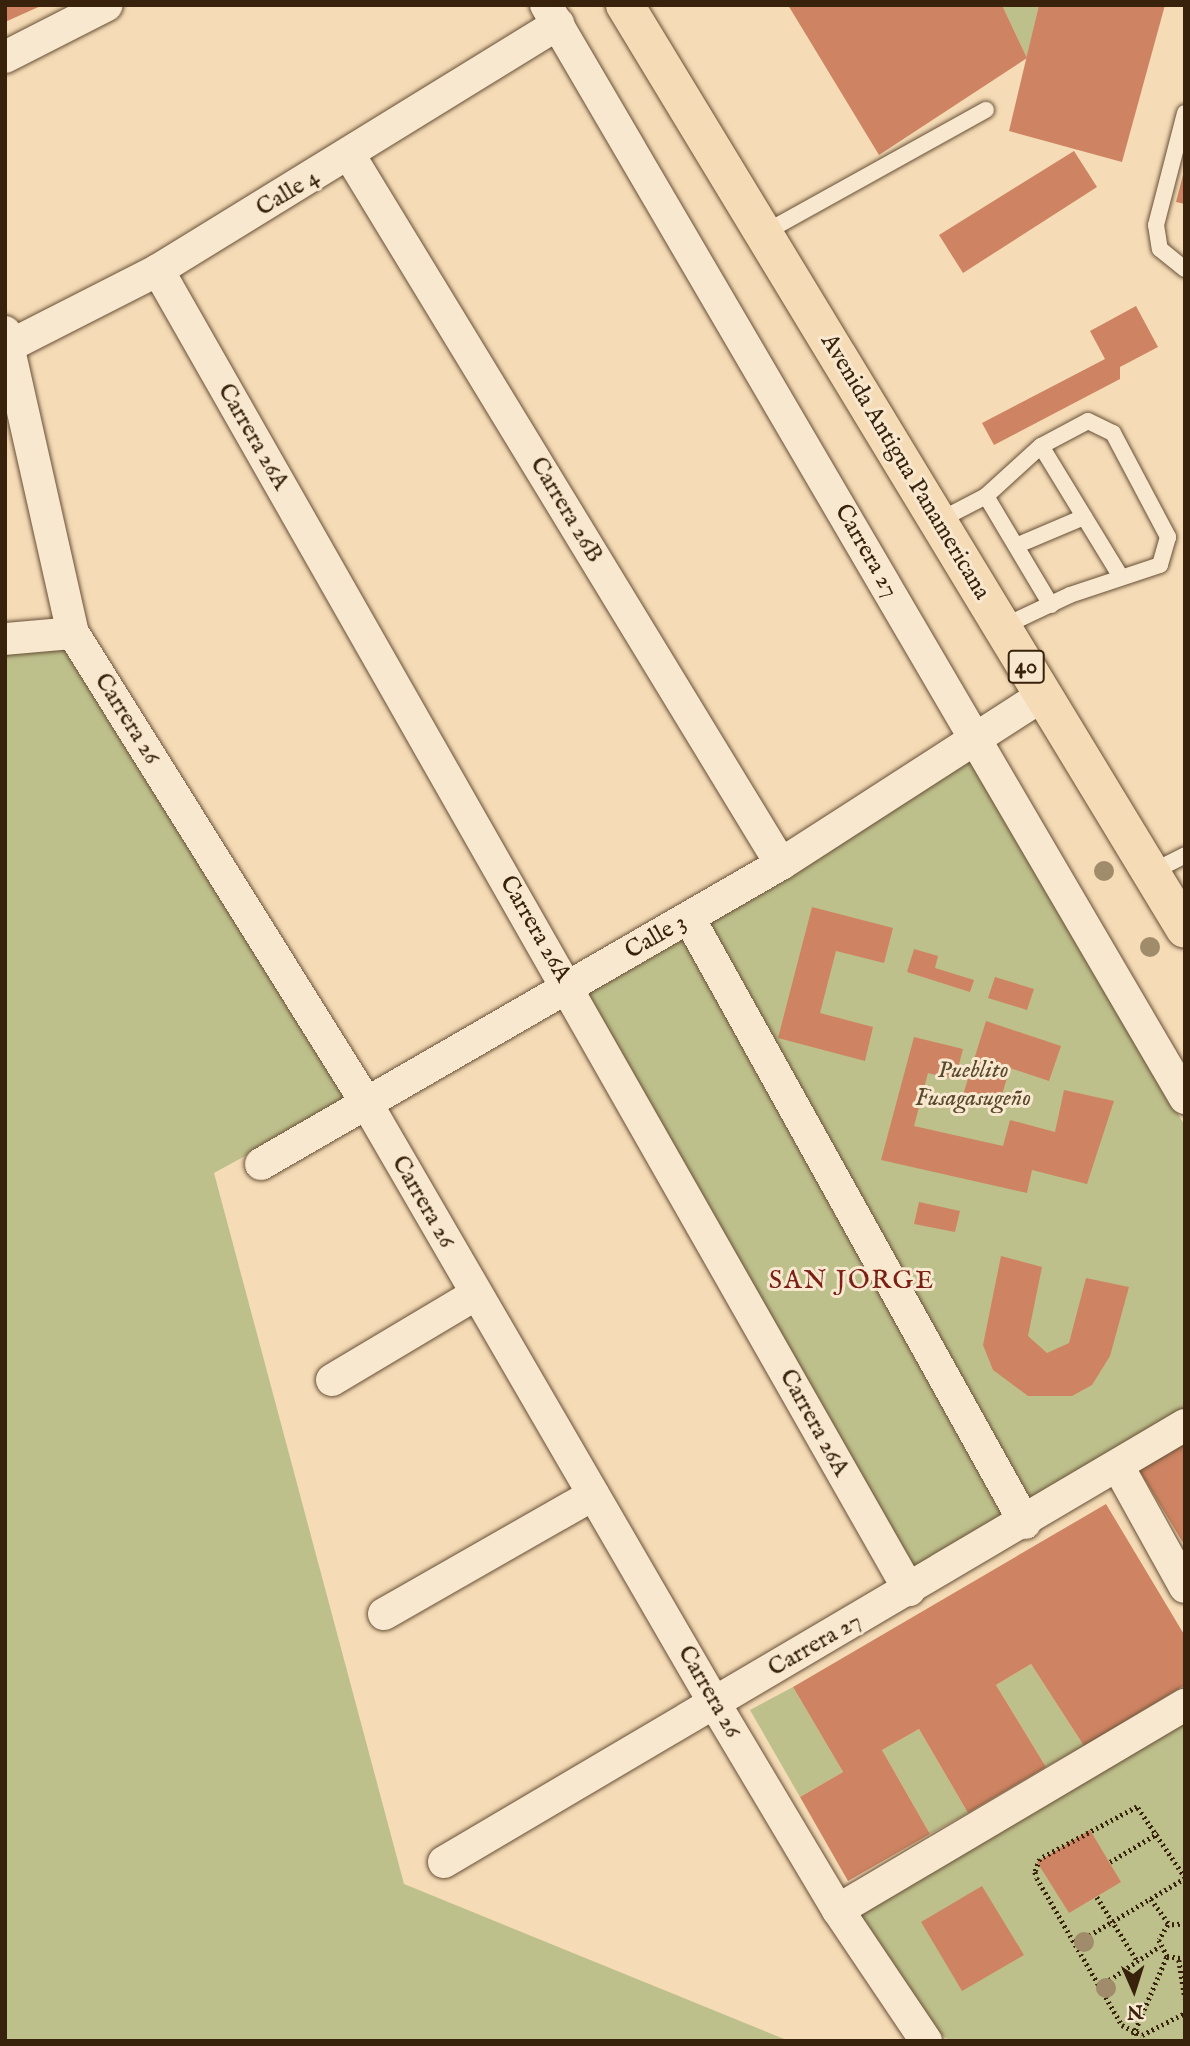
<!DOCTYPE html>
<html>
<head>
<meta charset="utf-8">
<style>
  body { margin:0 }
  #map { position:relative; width:1190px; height:2046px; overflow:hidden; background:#f5dbb6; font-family:"IM FELL English",serif }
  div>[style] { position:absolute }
  .green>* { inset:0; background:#bec08c }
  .building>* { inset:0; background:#ce8462 }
  .path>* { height:4.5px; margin-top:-2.25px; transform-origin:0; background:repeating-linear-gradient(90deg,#38220b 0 2px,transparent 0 5.5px) }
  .roads { filter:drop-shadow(0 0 2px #675036) drop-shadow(0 0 2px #675036) }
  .service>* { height:16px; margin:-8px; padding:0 8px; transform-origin:8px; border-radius:8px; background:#f8e8d0 }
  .minor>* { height:32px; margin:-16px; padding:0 16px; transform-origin:16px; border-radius:16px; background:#f8e8d0 }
  .primary>* { height:38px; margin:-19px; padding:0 19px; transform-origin:19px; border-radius:19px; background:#f5dbb6 }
  .trees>* { width:20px; height:20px; margin:-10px; border-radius:50%; background:#a08b6a }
  span { translate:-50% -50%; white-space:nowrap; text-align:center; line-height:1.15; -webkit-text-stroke:6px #f8e8d0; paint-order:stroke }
  .shield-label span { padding:2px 5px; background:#f8e8d0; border:2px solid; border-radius:5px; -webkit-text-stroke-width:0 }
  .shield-label { font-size:23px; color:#38220b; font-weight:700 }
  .street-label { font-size:24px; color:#38220b }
  .park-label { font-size:24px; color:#5a4a2b; font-style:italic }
  .neighbourhood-label { font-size:26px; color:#7a1f14; letter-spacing:2px }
  .frame { position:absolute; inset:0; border:7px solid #38220b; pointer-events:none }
  .north { position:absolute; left:1099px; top:1955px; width:70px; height:70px; -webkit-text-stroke:5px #f8e8d0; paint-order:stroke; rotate:177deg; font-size:19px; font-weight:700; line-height:28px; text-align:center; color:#38220b }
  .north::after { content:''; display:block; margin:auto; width:24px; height:32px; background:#38220b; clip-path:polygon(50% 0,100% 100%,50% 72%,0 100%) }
</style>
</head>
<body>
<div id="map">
  <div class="green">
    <div style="clip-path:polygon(1002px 5px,1039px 5px,1027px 58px)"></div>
    <div style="clip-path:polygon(66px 649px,347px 1100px,214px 1173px,404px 1884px,789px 2041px,5px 2041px,5px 652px)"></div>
    <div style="clip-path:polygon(971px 759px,1185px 1126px,1185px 1409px,914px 1572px,588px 993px)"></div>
    <div style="clip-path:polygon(1031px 1664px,1084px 1746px,1046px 1767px,996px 1685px)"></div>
    <div style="clip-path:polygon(793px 1687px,843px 1772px,800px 1797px,750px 1710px)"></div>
    <div style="clip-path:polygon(1185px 1721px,1185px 2041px,951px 2041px,938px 2033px,858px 1915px)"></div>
    <div style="clip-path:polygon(919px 1729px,968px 1813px,930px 1834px,882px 1750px)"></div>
  </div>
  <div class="building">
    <div style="clip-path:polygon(5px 5px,43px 5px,5px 22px)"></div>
    <div style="clip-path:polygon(788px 5px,1002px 5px,1027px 58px,879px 155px)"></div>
    <div style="clip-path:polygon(1039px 5px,1165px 5px,1122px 162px,1009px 131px)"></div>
    <div style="clip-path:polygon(1074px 151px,1097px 187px,963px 273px,939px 235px)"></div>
    <div style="clip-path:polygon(1184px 171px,1185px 171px,1185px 204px,1176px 202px)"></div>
    <div style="clip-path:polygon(1136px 306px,1158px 347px,1120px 367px,1120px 379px,994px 445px,982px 423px,1105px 359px,1090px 331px)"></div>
    <div style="clip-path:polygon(812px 907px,893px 928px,884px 963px,836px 951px,820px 1013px,873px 1027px,865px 1061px,778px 1038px)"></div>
    <div style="clip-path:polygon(914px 949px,938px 956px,935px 968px,974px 980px,970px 992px,907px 972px)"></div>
    <div style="clip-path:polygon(995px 977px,1034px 989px,1027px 1010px,988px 998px)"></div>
    <div style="clip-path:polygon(986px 1021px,1061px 1046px,1049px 1081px,1010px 1068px,998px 1108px,962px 1098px)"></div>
    <div style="clip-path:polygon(914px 1037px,963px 1049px,955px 1080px,928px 1073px,914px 1126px,1003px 1146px,1010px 1120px,1055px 1132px,1064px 1090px,1114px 1101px,1087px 1184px,1032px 1170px,1027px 1193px,881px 1160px)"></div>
    <div style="clip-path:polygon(919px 1202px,960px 1211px,955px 1232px,914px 1224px)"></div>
    <div style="clip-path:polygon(1001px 1256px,1042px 1267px,1028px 1336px,1047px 1353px,1069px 1343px,1086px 1278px,1129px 1287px,1110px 1356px,1092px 1385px,1072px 1396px,1028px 1396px,993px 1370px,983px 1345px)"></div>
    <div style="clip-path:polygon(1185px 1443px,1185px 1546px,1139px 1470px)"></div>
    <div style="clip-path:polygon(1106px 1504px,1185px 1636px,1185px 1685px,1084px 1746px,1031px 1664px,996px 1685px,1046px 1767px,968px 1813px,919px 1729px,882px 1750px,930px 1834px,848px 1881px,800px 1797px,843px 1772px,793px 1687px)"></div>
    <div style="clip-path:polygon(1090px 1830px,1121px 1882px,1069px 1913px,1037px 1862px)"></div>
    <div style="clip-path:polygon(982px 1886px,1024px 1955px,962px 1991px,921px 1922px)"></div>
  </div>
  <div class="path">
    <div style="left:1110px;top:1862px;width:56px;rotate:-31.1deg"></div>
    <div style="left:1097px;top:1897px;width:77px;rotate:57.8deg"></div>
    <div style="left:1151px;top:1899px;width:31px;rotate:54deg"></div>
    <div style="left:1185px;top:1924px;width:17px;rotate:177deg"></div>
    <div style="left:1168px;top:1925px;width:17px;rotate:121deg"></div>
    <div style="left:1159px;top:1940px;width:18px;rotate:63deg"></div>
    <div style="left:1167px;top:1956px;width:18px;rotate:9deg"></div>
    <div style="left:1075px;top:1944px;width:128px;rotate:-31deg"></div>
    <div style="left:1185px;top:1878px;width:86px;rotate:-124.1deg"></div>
    <div style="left:1137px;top:1807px;width:110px;rotate:151.8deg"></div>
    <div style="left:1040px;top:1859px;width:14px;rotate:111deg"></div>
    <div style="left:1035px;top:1872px;width:6px;rotate:72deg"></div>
    <div style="left:1037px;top:1878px;width:170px;rotate:60deg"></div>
    <div style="left:1122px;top:2025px;width:22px;rotate:27deg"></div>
    <div style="left:1142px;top:2035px;width:48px;rotate:-27.1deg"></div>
    <div style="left:1179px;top:1960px;width:39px;rotate:81deg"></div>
    <div style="left:1100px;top:1986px;width:72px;rotate:-33.7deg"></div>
    <div style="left:1133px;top:2035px;width:86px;rotate:-66.7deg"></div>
  </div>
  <div class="roads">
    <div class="service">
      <div style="left:1185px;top:113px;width:116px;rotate:104.5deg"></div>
      <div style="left:1156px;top:225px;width:24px;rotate:81deg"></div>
      <div style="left:1160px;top:249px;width:32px;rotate:39deg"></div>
      <div style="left:762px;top:234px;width:256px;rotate:-29deg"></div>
      <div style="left:1041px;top:446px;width:153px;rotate:58.6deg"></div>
      <div style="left:986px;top:496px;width:127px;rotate:59.2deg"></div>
      <div style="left:938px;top:521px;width:54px;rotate:-27.5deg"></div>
      <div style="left:986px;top:496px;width:74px;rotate:-42.3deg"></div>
      <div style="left:1041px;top:446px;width:53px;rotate:-28deg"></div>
      <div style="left:1088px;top:421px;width:28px;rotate:26deg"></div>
      <div style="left:1113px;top:433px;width:118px;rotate:62.1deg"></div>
      <div style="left:1168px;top:537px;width:29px;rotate:106deg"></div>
      <div style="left:1160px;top:565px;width:95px;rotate:161.6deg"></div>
      <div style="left:1070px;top:595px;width:75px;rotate:154.8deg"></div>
      <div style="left:1018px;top:545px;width:72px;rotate:-23deg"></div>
      <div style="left:1150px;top:873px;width:39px;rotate:-27deg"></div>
    </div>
    <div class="minor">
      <div style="left:546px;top:5px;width:1266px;rotate:59.69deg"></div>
      <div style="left:5px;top:57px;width:114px;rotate:-27deg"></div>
      <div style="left:350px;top:156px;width:829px;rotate:58.67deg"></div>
      <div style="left:158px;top:270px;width:1519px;rotate:60.36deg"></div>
      <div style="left:5px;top:332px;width:309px;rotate:77.3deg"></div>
      <div style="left:73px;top:633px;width:555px;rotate:58.03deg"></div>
      <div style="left:367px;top:1104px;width:694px;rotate:59.89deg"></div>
      <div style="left:715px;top:1704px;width:240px;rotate:59.2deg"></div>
      <div style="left:838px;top:1910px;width:158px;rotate:56.1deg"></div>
      <div style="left:9px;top:346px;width:167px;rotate:-27deg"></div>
      <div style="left:158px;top:270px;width:470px;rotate:-31.6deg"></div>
      <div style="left:5px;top:639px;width:68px;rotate:-5deg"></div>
      <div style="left:689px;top:918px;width:692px;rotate:60.95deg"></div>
      <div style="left:261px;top:1164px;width:600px;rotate:-29.98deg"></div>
      <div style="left:781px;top:864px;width:312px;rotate:-32.8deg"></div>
      <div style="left:332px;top:1380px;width:168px;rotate:-30.8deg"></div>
      <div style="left:1119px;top:1468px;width:136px;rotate:61deg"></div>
      <div style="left:384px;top:1614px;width:241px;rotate:-29.7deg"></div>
      <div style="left:444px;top:1862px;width:860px;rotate:-30.53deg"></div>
      <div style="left:838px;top:1910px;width:403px;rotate:-30.6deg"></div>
    </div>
    <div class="primary">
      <div style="left:625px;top:5px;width:1080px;rotate:58.78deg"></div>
    </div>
  </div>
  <div class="trees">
    <div style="left:1104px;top:871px"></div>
    <div style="left:1150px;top:947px"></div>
    <div style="left:1084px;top:1942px"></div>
    <div style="left:1106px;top:1988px"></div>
  </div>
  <div class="shield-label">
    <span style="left:1026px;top:667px">40</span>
  </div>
  <div class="street-label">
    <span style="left:288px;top:193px;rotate:-31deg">Calle 4</span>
    <span style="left:253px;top:437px;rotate:60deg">Carrera 26A</span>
    <span style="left:905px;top:467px;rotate:59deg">Avenida Antigua Panamericana</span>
    <span style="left:566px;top:510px;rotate:59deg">Carrera 26B</span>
    <span style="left:866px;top:551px;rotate:60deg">Carrera 27</span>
    <span style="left:127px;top:719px;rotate:58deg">Carrera 26</span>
    <span style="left:535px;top:929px;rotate:60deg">Carrera 26A</span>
    <span style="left:656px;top:937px;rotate:-30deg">Calle 3</span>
    <span style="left:423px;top:1202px;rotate:60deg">Carrera 26</span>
    <span style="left:814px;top:1423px;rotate:61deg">Carrera 26A</span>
    <span style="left:815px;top:1645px;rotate:-30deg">Carrera 27</span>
    <span style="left:709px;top:1692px;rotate:60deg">Carrera 26</span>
  </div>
  <div class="park-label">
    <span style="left:973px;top:1085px">Pueblito<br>Fusagasugeño</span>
  </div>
  <div class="neighbourhood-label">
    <span style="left:852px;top:1281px">SAN JORGE</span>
  </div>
  <div class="frame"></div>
  <div class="north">N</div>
</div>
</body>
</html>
